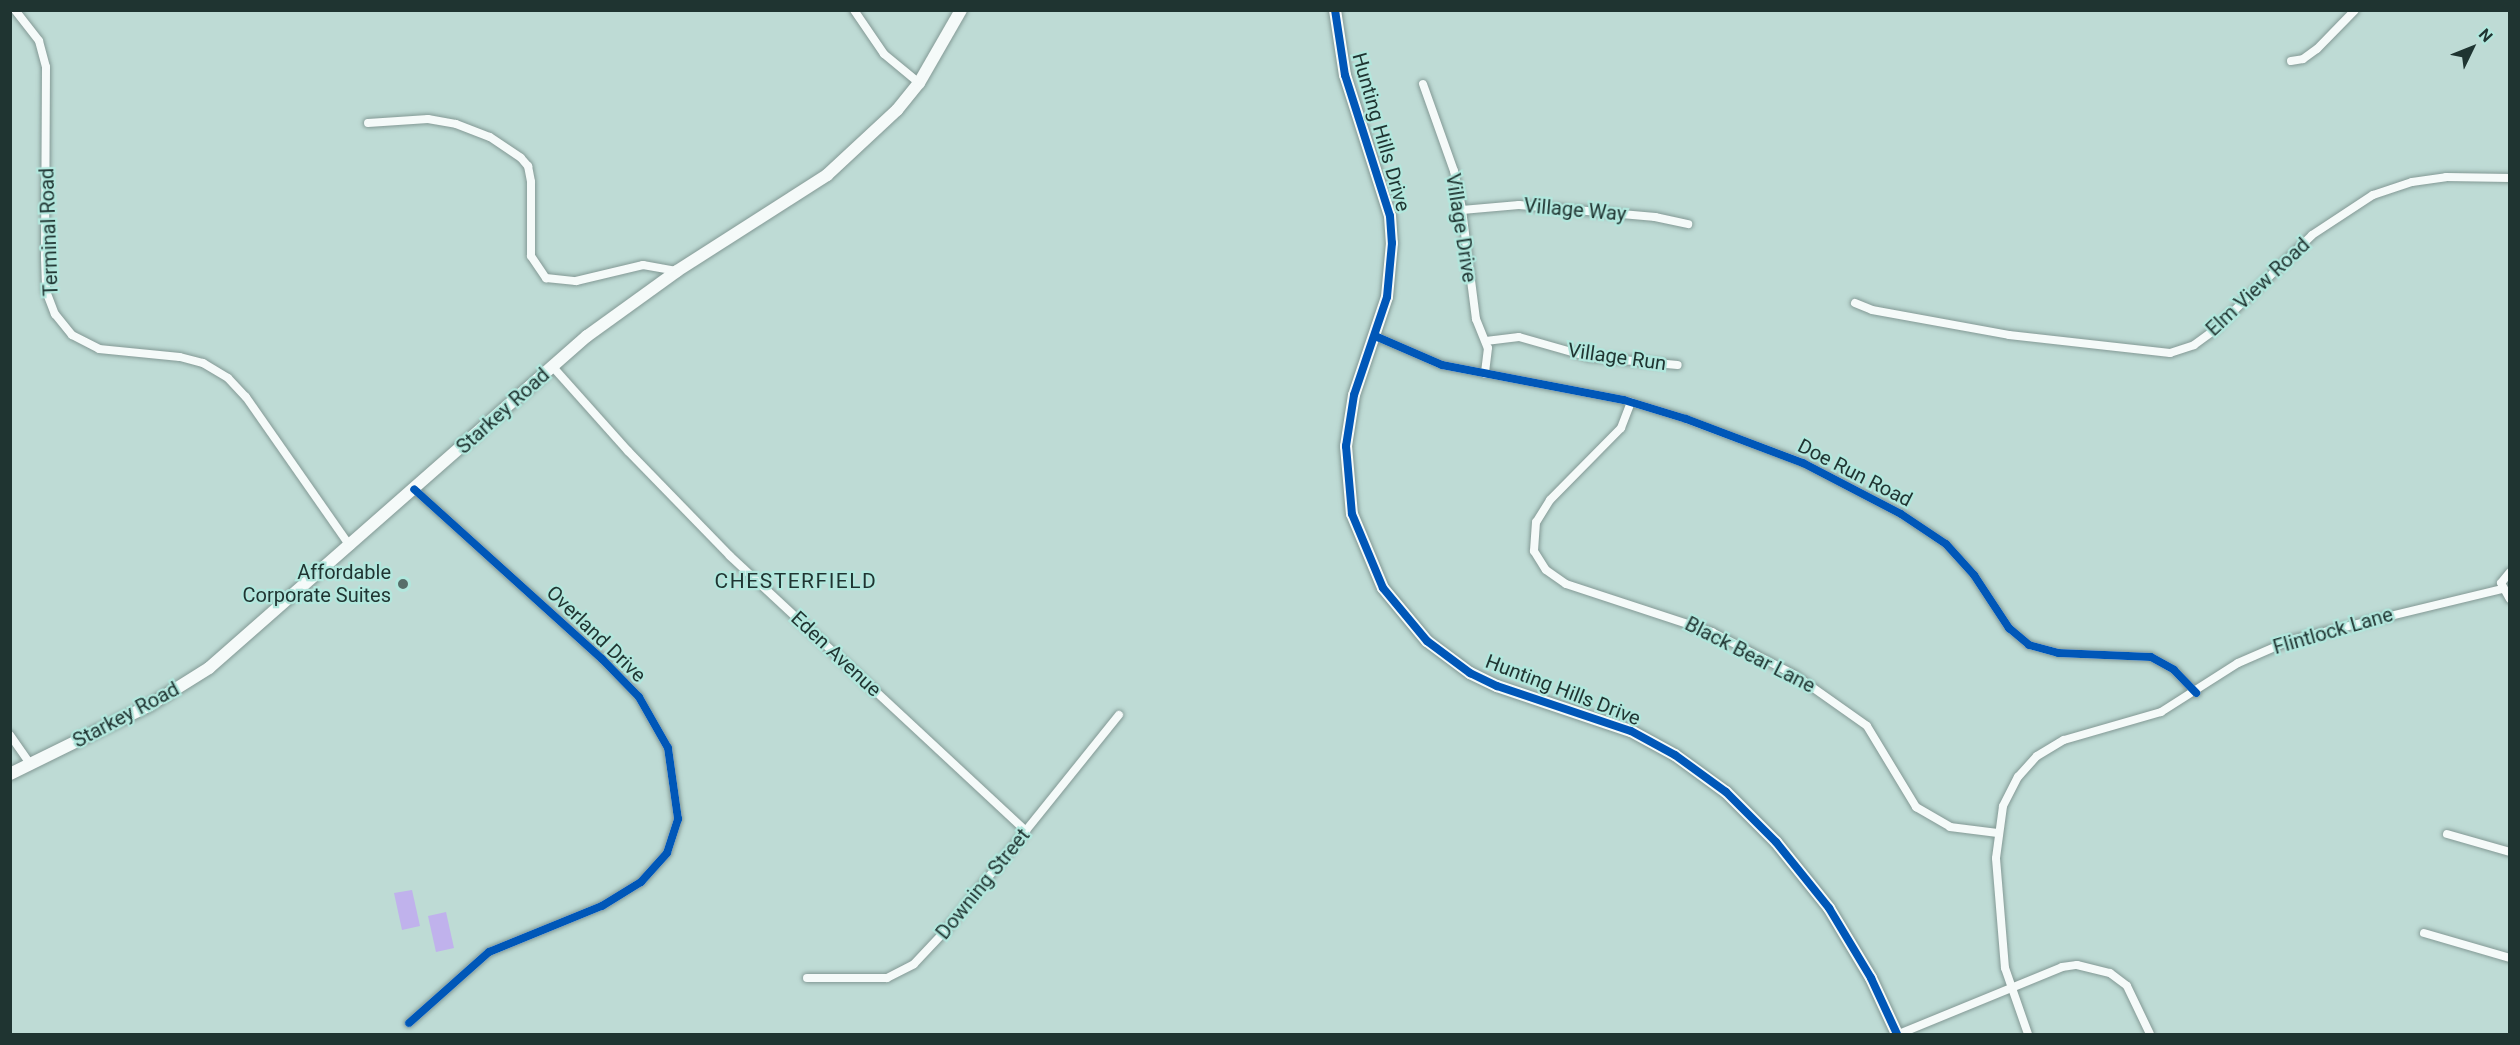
<!DOCTYPE html>
<html>
<head>
<meta charset="utf-8">
<style>
  body { margin:0 }
  #map { position:relative; width:2520px; height:1045px; overflow:hidden; background:#bedbd5; font-family:Roboto,sans-serif }
  div>[style] { position:absolute }
  .green>* { inset:0; background:#c0b2ec }
  .roads { filter:drop-shadow(0 0 2px #839995) drop-shadow(0 0 2px #839995) }
  .street>* { height:8px; margin:-4px; padding:0 4px; transform-origin:4px; border-radius:4px; background:#f5faf9 }
  .secondary>* { height:12px; margin:-6px; padding:0 6px; transform-origin:6px; border-radius:6px; background:#f5faf9 }
  .cycleway>* { height:8px; margin:-4px; padding:0 4px; transform-origin:4px; border-radius:4px; background:#0057b8 }
  .dots>* { width:16px; height:16px; translate:-50% -50%; box-sizing:border-box; border:3px solid #b2e7dd; border-radius:50% }
  span { translate:-50% -50%; white-space:nowrap; text-align:center; line-height:1.15; -webkit-text-stroke:4.5px #b2e7dd; paint-order:stroke }
  .street-label { font-size:20px; color:#1f3431 }
  .poi-label { font-size:20px; color:#1f3431 }
  .right { translate:-100% -50%; text-align:right }
  .neighbourhood-label { font-size:21px; color:#1f3431; letter-spacing:1.5px }
  .frame { position:absolute; inset:0; border:12px solid #1f3431; pointer-events:none }
  .north { position:absolute; left:2442px; top:18px; width:60px; height:60px; -webkit-text-stroke:4px #b2e7dd; paint-order:stroke; rotate:47deg; font-size:16px; font-weight:700; line-height:24px; text-align:center; color:#1f3431 }
  .north::after { content:''; display:block; margin:auto; width:21px; height:27px; background:#1f3431; clip-path:polygon(50% 0,100% 100%,50% 72%,0 100%) }
</style>
</head>
<body>
<div id="map">
  <div class="green">
    <div style="clip-path:polygon(412px 890px,420px 926px,402px 930px,394px 893px)"></div>
    <div style="clip-path:polygon(446px 912px,454px 948px,436px 952px,428px 916px)"></div>
  </div>
  <div class="roads">
    <div class="street">
      <div style="left:15px;top:10px;width:39px;rotate:52deg"></div>
      <div style="left:39px;top:41px;width:27px;rotate:75deg"></div>
      <div style="left:46px;top:67px;width:191px;rotate:90.3deg"></div>
      <div style="left:45px;top:258px;width:33px;rotate:88deg"></div>
      <div style="left:46px;top:291px;width:25px;rotate:69deg"></div>
      <div style="left:55px;top:314px;width:27px;rotate:51deg"></div>
      <div style="left:72px;top:335px;width:30px;rotate:27deg"></div>
      <div style="left:99px;top:349px;width:81px;rotate:5.6deg"></div>
      <div style="left:180px;top:357px;width:24px;rotate:15deg"></div>
      <div style="left:203px;top:363px;width:29px;rotate:31deg"></div>
      <div style="left:228px;top:378px;width:26px;rotate:47deg"></div>
      <div style="left:246px;top:397px;width:182px;rotate:55.1deg"></div>
      <div style="left:854px;top:10px;width:53px;rotate:55.7deg"></div>
      <div style="left:884px;top:54px;width:45px;rotate:39.6deg"></div>
      <div style="left:2291px;top:61px;width:12px;rotate:-9deg"></div>
      <div style="left:2303px;top:59px;width:17px;rotate:-36deg"></div>
      <div style="left:2317px;top:49px;width:54px;rotate:-45.7deg"></div>
      <div style="left:1423px;top:84px;width:92px;rotate:70.4deg"></div>
      <div style="left:1454px;top:171px;width:40px;rotate:78deg"></div>
      <div style="left:1462px;top:210px;width:110px;rotate:82.7deg"></div>
      <div style="left:1476px;top:319px;width:31px;rotate:68deg"></div>
      <div style="left:1488px;top:348px;width:26px;rotate:97deg"></div>
      <div style="left:368px;top:123px;width:60px;rotate:-3.8deg"></div>
      <div style="left:428px;top:119px;width:28px;rotate:10deg"></div>
      <div style="left:456px;top:124px;width:36px;rotate:21deg"></div>
      <div style="left:490px;top:137px;width:37px;rotate:34deg"></div>
      <div style="left:521px;top:158px;width:11px;rotate:49deg"></div>
      <div style="left:528px;top:166px;width:16px;rotate:79deg"></div>
      <div style="left:531px;top:182px;width:74px;rotate:90deg"></div>
      <div style="left:531px;top:256px;width:27px;rotate:56deg"></div>
      <div style="left:546px;top:278px;width:30px;rotate:6deg"></div>
      <div style="left:576px;top:281px;width:69px;rotate:-13.4deg"></div>
      <div style="left:643px;top:265px;width:35px;rotate:10deg"></div>
      <div style="left:1462px;top:210px;width:57px;rotate:-5deg"></div>
      <div style="left:1519px;top:205px;width:137px;rotate:5deg"></div>
      <div style="left:1655px;top:217px;width:34px;rotate:12deg"></div>
      <div style="left:1855px;top:303px;width:18px;rotate:22deg"></div>
      <div style="left:1872px;top:310px;width:139px;rotate:10.3deg"></div>
      <div style="left:2009px;top:335px;width:162px;rotate:6.4deg"></div>
      <div style="left:2170px;top:353px;width:25px;rotate:-18deg"></div>
      <div style="left:2194px;top:345px;width:22px;rotate:-36deg"></div>
      <div style="left:2212px;top:332px;width:139px;rotate:-44.1deg"></div>
      <div style="left:2312px;top:235px;width:73px;rotate:-33.3deg"></div>
      <div style="left:2373px;top:195px;width:41px;rotate:-18.4deg"></div>
      <div style="left:2412px;top:182px;width:34px;rotate:-8deg"></div>
      <div style="left:2446px;top:177px;width:64px;rotate:0.9deg"></div>
      <div style="left:1375px;top:336px;width:73px;rotate:23.4deg"></div>
      <div style="left:1442px;top:365px;width:185px;rotate:10.9deg"></div>
      <div style="left:1624px;top:400px;width:65px;rotate:17deg"></div>
      <div style="left:1686px;top:419px;width:125px;rotate:20.6deg"></div>
      <div style="left:1803px;top:463px;width:110px;rotate:27.5deg"></div>
      <div style="left:1901px;top:514px;width:54px;rotate:33.7deg"></div>
      <div style="left:1946px;top:544px;width:42px;rotate:47.9deg"></div>
      <div style="left:1974px;top:575px;width:64px;rotate:56.6deg"></div>
      <div style="left:2009px;top:628px;width:26px;rotate:40deg"></div>
      <div style="left:2029px;top:645px;width:30px;rotate:15deg"></div>
      <div style="left:2058px;top:653px;width:93px;rotate:2.5deg"></div>
      <div style="left:2151px;top:657px;width:26px;rotate:29deg"></div>
      <div style="left:2174px;top:670px;width:32px;rotate:46deg"></div>
      <div style="left:1486px;top:341px;width:33px;rotate:-7deg"></div>
      <div style="left:1519px;top:337px;width:73px;rotate:15.9deg"></div>
      <div style="left:1589px;top:357px;width:89px;rotate:5.1deg"></div>
      <div style="left:552px;top:366px;width:114px;rotate:48.2deg"></div>
      <div style="left:628px;top:451px;width:146px;rotate:45.8deg"></div>
      <div style="left:730px;top:556px;width:404px;rotate:42.9deg"></div>
      <div style="left:1631px;top:402px;width:28px;rotate:111deg"></div>
      <div style="left:1621px;top:428px;width:101px;rotate:134.6deg"></div>
      <div style="left:1550px;top:500px;width:26px;rotate:122deg"></div>
      <div style="left:1536px;top:522px;width:29px;rotate:94deg"></div>
      <div style="left:1534px;top:551px;width:22px;rotate:58deg"></div>
      <div style="left:1546px;top:570px;width:24px;rotate:35deg"></div>
      <div style="left:1566px;top:584px;width:154px;rotate:18.2deg"></div>
      <div style="left:1712px;top:632px;width:93px;rotate:27.4deg"></div>
      <div style="left:1795px;top:675px;width:88px;rotate:35.3deg"></div>
      <div style="left:1867px;top:726px;width:95px;rotate:58.8deg"></div>
      <div style="left:1916px;top:807px;width:39px;rotate:30deg"></div>
      <div style="left:1950px;top:827px;width:48px;rotate:7.1deg"></div>
      <div style="left:2510px;top:572px;width:14px;rotate:129deg"></div>
      <div style="left:2501px;top:583px;width:18px;rotate:61deg"></div>
      <div style="left:10px;top:735px;width:35px;rotate:55deg"></div>
      <div style="left:2447px;top:834px;width:66px;rotate:15.9deg"></div>
      <div style="left:2424px;top:933px;width:90px;rotate:16.2deg"></div>
      <div style="left:807px;top:978px;width:80px"></div>
      <div style="left:887px;top:978px;width:30px;rotate:-27deg"></div>
      <div style="left:914px;top:964px;width:47px;rotate:-46.7deg"></div>
      <div style="left:946px;top:930px;width:276px;rotate:-51.2deg"></div>
      <div style="left:409px;top:1023px;width:107px;rotate:-41.6deg"></div>
      <div style="left:489px;top:952px;width:122px;rotate:-22.2deg"></div>
      <div style="left:602px;top:906px;width:46px;rotate:-31.6deg"></div>
      <div style="left:641px;top:882px;width:39px;rotate:-48deg"></div>
      <div style="left:667px;top:853px;width:36px;rotate:-72deg"></div>
      <div style="left:678px;top:819px;width:72px;rotate:-98deg"></div>
      <div style="left:668px;top:748px;width:59px;rotate:-119.6deg"></div>
      <div style="left:639px;top:697px;width:53px;rotate:-134.2deg"></div>
      <div style="left:602px;top:659px;width:253px;rotate:-137.9deg"></div>
      <div style="left:1899px;top:1034px;width:176px;rotate:-22.3deg"></div>
      <div style="left:2062px;top:967px;width:15px;rotate:-8deg"></div>
      <div style="left:2077px;top:965px;width:34px;rotate:14deg"></div>
      <div style="left:2110px;top:973px;width:21px;rotate:37deg"></div>
      <div style="left:2127px;top:986px;width:53px;rotate:64.4deg"></div>
      <div style="left:2028px;top:1034px;width:70px;rotate:-109.2deg"></div>
      <div style="left:2005px;top:968px;width:110px;rotate:-94.7deg"></div>
      <div style="left:1996px;top:858px;width:52px;rotate:-82.3deg"></div>
      <div style="left:2003px;top:806px;width:33px;rotate:-63deg"></div>
      <div style="left:2018px;top:777px;width:28px;rotate:-48deg"></div>
      <div style="left:2037px;top:756px;width:31px;rotate:-31deg"></div>
      <div style="left:2064px;top:740px;width:101px;rotate:-16.1deg"></div>
      <div style="left:2161px;top:712px;width:91px;rotate:-32.5deg"></div>
      <div style="left:2238px;top:663px;width:58px;rotate:-23.5deg"></div>
      <div style="left:2291px;top:640px;width:217px;rotate:-13.6deg"></div>
    </div>
    <div class="secondary">
      <div style="left:1335px;top:10px;width:66px;rotate:81.3deg"></div>
      <div style="left:1345px;top:75px;width:148px;rotate:72.3deg"></div>
      <div style="left:1390px;top:216px;width:27px;rotate:86deg"></div>
      <div style="left:1392px;top:243px;width:54px;rotate:95.3deg"></div>
      <div style="left:1387px;top:297px;width:103px;rotate:108.6deg"></div>
      <div style="left:1354px;top:395px;width:52px;rotate:98.9deg"></div>
      <div style="left:1346px;top:446px;width:68px;rotate:85deg"></div>
      <div style="left:1352px;top:514px;width:80px;rotate:67.3deg"></div>
      <div style="left:1383px;top:588px;width:69px;rotate:50.3deg"></div>
      <div style="left:1427px;top:641px;width:54px;rotate:36.7deg"></div>
      <div style="left:1470px;top:673px;width:30px;rotate:26deg"></div>
      <div style="left:1497px;top:686px;width:141px;rotate:18.6deg"></div>
      <div style="left:1631px;top:731px;width:50px;rotate:28.6deg"></div>
      <div style="left:1675px;top:755px;width:63px;rotate:36deg"></div>
      <div style="left:1726px;top:792px;width:71px;rotate:45deg"></div>
      <div style="left:1776px;top:842px;width:85px;rotate:51.2deg"></div>
      <div style="left:1829px;top:908px;width:82px;rotate:59deg"></div>
      <div style="left:1871px;top:978px;width:62px;rotate:65.1deg"></div>
      <div style="left:10px;top:774px;width:156px;rotate:-26.2deg"></div>
      <div style="left:150px;top:705px;width:70px;rotate:-32.1deg"></div>
      <div style="left:209px;top:668px;width:503px;rotate:-41.29deg"></div>
      <div style="left:587px;top:336px;width:111px;rotate:-35.8deg"></div>
      <div style="left:677px;top:271px;width:178px;rotate:-32.6deg"></div>
      <div style="left:827px;top:175px;width:96px;rotate:-42.9deg"></div>
      <div style="left:897px;top:110px;width:35px;rotate:-51deg"></div>
      <div style="left:919px;top:83px;width:84px;rotate:-60.1deg"></div>
    </div>
  </div>
  <div class="cycleway">
    <div style="left:1335px;top:10px;width:66px;rotate:81.3deg"></div>
    <div style="left:1345px;top:75px;width:148px;rotate:72.3deg"></div>
    <div style="left:1390px;top:216px;width:27px;rotate:86deg"></div>
    <div style="left:1392px;top:243px;width:54px;rotate:95.3deg"></div>
    <div style="left:1387px;top:297px;width:103px;rotate:108.6deg"></div>
    <div style="left:1354px;top:395px;width:52px;rotate:98.9deg"></div>
    <div style="left:1346px;top:446px;width:68px;rotate:85deg"></div>
    <div style="left:1352px;top:514px;width:80px;rotate:67.3deg"></div>
    <div style="left:1383px;top:588px;width:69px;rotate:50.3deg"></div>
    <div style="left:1427px;top:641px;width:54px;rotate:36.7deg"></div>
    <div style="left:1470px;top:673px;width:30px;rotate:26deg"></div>
    <div style="left:1497px;top:686px;width:141px;rotate:18.6deg"></div>
    <div style="left:1631px;top:731px;width:50px;rotate:28.6deg"></div>
    <div style="left:1675px;top:755px;width:63px;rotate:36deg"></div>
    <div style="left:1726px;top:792px;width:71px;rotate:45deg"></div>
    <div style="left:1776px;top:842px;width:85px;rotate:51.2deg"></div>
    <div style="left:1829px;top:908px;width:82px;rotate:59deg"></div>
    <div style="left:1871px;top:978px;width:62px;rotate:65.1deg"></div>
    <div style="left:1375px;top:336px;width:73px;rotate:23.4deg"></div>
    <div style="left:1442px;top:365px;width:185px;rotate:10.9deg"></div>
    <div style="left:1624px;top:400px;width:65px;rotate:17deg"></div>
    <div style="left:1686px;top:419px;width:125px;rotate:20.6deg"></div>
    <div style="left:1803px;top:463px;width:110px;rotate:27.5deg"></div>
    <div style="left:1901px;top:514px;width:54px;rotate:33.7deg"></div>
    <div style="left:1946px;top:544px;width:42px;rotate:47.9deg"></div>
    <div style="left:1974px;top:575px;width:64px;rotate:56.6deg"></div>
    <div style="left:2009px;top:628px;width:26px;rotate:40deg"></div>
    <div style="left:2029px;top:645px;width:30px;rotate:15deg"></div>
    <div style="left:2058px;top:653px;width:93px;rotate:2.5deg"></div>
    <div style="left:2151px;top:657px;width:26px;rotate:29deg"></div>
    <div style="left:2174px;top:670px;width:32px;rotate:46deg"></div>
    <div style="left:409px;top:1023px;width:107px;rotate:-41.6deg"></div>
    <div style="left:489px;top:952px;width:122px;rotate:-22.2deg"></div>
    <div style="left:602px;top:906px;width:46px;rotate:-31.6deg"></div>
    <div style="left:641px;top:882px;width:39px;rotate:-48deg"></div>
    <div style="left:667px;top:853px;width:36px;rotate:-72deg"></div>
    <div style="left:678px;top:819px;width:72px;rotate:-98deg"></div>
    <div style="left:668px;top:748px;width:59px;rotate:-119.6deg"></div>
    <div style="left:639px;top:697px;width:53px;rotate:-134.2deg"></div>
    <div style="left:602px;top:659px;width:253px;rotate:-137.9deg"></div>
  </div>
  <div class="dots">
    <div style="left:403px;top:584px;background:#576e6a"></div>
  </div>
  <div class="street-label">
    <span style="left:1381px;top:132px;rotate:74deg">Hunting Hills Drive</span>
    <span style="left:1575px;top:210px;rotate:5deg">Village Way</span>
    <span style="left:1461px;top:228px;rotate:81deg">Village Drive</span>
    <span style="left:49px;top:232px;rotate:-92deg">Terminal Road</span>
    <span style="left:2258px;top:287px;rotate:-43deg">Elm View Road</span>
    <span style="left:1617px;top:357px;rotate:8deg">Village Run</span>
    <span style="left:503px;top:411px;rotate:-42deg">Starkey Road</span>
    <span style="left:1855px;top:473px;rotate:27deg">Doe Run Road</span>
    <span style="left:2333px;top:631px;rotate:-16deg">Flintlock Lane</span>
    <span style="left:596px;top:634px;rotate:44deg">Overland Drive</span>
    <span style="left:836px;top:654px;rotate:43deg">Eden Avenue</span>
    <span style="left:1750px;top:655px;rotate:27deg">Black Bear Lane</span>
    <span style="left:1563px;top:690px;rotate:21deg">Hunting Hills Drive</span>
    <span style="left:126px;top:715px;rotate:-28deg">Starkey Road</span>
    <span style="left:983px;top:884px;rotate:-51deg">Downing Street</span>
  </div>
  <div class="poi-label">
    <span class="right" style="left:391px;top:584px">Affordable<br>Corporate Suites</span>
  </div>
  <div class="neighbourhood-label">
    <span style="left:796px;top:581px">CHESTERFIELD</span>
  </div>
  <div class="frame"></div>
  <div class="north">N</div>
</div>
</body>
</html>
